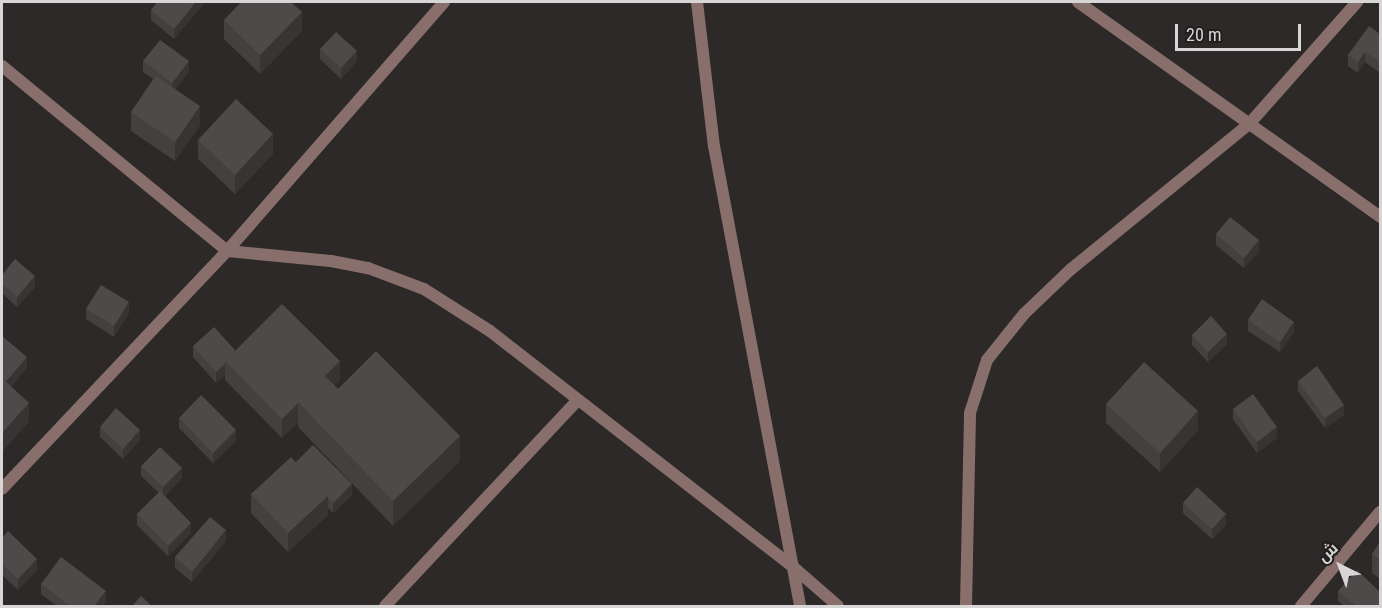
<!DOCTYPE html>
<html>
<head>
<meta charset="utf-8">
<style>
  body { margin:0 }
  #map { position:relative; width:1382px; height:608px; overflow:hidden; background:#2c2928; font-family:"Roboto Condensed",Cairo,sans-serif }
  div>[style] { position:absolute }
  .minor>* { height:12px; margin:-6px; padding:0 6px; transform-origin:6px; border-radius:6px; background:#886f6c }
  .wall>* { inset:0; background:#434040 }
  .shaded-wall>* { inset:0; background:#373434 }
  .building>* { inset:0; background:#4e4a4a }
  span { translate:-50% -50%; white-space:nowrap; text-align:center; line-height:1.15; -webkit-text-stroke:4.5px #221f1f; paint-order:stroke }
  .frame { position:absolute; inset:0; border:3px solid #d7d5d5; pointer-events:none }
  .north { position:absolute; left:1310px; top:536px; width:60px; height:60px; -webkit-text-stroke:4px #221f1f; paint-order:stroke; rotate:318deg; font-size:16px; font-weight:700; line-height:24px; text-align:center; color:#d7d5d5 }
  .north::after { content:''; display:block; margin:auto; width:21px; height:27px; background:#d7d5d5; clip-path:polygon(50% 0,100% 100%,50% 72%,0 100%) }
  .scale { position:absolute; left:1175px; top:24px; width:126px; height:27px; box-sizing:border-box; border:3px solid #d7d5d5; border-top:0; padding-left:8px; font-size:18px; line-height:21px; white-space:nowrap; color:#d7d5d5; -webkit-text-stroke:4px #221f1f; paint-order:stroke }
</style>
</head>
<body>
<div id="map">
  <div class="minor">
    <div style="left:697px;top:2px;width:145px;rotate:83.3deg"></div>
    <div style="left:714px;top:146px;width:468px;rotate:79.4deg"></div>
    <div style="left:1078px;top:2px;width:371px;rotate:35.4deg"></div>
    <div style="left:2px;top:66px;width:291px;rotate:39.4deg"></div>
    <div style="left:227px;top:251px;width:104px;rotate:5.5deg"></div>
    <div style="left:331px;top:261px;width:38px;rotate:11deg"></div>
    <div style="left:368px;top:268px;width:60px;rotate:20.6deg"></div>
    <div style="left:424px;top:289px;width:78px;rotate:32.5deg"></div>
    <div style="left:490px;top:331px;width:381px;rotate:37.9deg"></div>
    <div style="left:791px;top:565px;width:62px;rotate:41.1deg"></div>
    <div style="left:2px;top:489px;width:328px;rotate:-46.6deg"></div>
    <div style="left:227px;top:251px;width:330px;rotate:-48.9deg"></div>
    <div style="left:385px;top:606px;width:281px;rotate:-46.9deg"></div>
    <div style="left:966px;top:606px;width:193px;rotate:-88.8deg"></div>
    <div style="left:970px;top:413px;width:56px;rotate:-72.2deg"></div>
    <div style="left:987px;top:360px;width:59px;rotate:-51.2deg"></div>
    <div style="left:1024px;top:314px;width:64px;rotate:-43.7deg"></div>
    <div style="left:1070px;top:270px;width:232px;rotate:-39.2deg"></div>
    <div style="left:1250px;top:123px;width:162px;rotate:-48.5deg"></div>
    <div style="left:1301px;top:606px;width:123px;rotate:-50deg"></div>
  </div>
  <div class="wall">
    <div style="clip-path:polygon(205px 2px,174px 39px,151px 20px,151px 10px)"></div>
    <div style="clip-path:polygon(224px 20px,302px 31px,260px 74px,224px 39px)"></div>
    <div style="clip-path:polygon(1380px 34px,1380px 73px,1365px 62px,1358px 73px,1348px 66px,1348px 55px)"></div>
    <div style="clip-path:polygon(320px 49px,357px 61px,341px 79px,320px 59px)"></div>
    <div style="clip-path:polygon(143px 61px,189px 71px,175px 90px,200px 125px,175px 161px,131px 131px,131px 112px,153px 79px,143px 72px)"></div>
    <div style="clip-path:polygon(198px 140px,273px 154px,235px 194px,198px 159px)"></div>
    <div style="clip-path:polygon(1216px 234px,1259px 251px,1244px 268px,1216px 245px)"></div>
    <div style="clip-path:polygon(2px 275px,35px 287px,17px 307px,2px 293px)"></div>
    <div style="clip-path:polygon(86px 309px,129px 313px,114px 337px,86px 319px)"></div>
    <div style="clip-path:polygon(1248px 320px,1294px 332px,1280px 352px,1248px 331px)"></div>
    <div style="clip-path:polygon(1192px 335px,1227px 344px,1208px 362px,1192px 345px)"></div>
    <div style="clip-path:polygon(193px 346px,235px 350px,340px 380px,334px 385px,338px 389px,460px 461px,393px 526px,298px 427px,298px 422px,282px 438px,225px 380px,225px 375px,216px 383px,193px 357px)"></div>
    <div style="clip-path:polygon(1298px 381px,1344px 415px,1325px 428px,1298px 391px)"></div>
    <div style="clip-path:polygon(1106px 404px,1198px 430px,1160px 472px,1106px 423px)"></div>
    <div style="clip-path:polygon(1233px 409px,1277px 438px,1257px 453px,1233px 419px)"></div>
    <div style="clip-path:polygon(179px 418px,236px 441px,213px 463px,179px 428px)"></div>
    <div style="clip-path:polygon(100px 427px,140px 440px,123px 459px,100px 437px)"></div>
    <div style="clip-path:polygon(296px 462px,352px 495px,333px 513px,328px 508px,328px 515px,288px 552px,251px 513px,251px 494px)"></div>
    <div style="clip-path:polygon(141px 466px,182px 478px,165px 496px,191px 533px,168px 556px,137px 525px,137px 514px,159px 493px,141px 476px)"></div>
    <div style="clip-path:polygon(1183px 503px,1226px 525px,1212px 539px,1183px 513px)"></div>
    <div style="clip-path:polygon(2px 538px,37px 570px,18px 590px,2px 575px)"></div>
    <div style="clip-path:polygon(226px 541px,192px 582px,175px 568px,175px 557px)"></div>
    <div style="clip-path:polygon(1380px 542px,1380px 579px,1372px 573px,1372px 554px)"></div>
    <div style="clip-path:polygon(41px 584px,106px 602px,102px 606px,57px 606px,41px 594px)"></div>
    <div style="clip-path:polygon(1338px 591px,1380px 606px,1344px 606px,1338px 601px)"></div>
  </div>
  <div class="shaded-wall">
    <div style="clip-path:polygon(196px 2px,205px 2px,174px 39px,174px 29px)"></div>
    <div style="clip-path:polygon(302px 12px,302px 31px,260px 74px,260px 55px)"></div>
    <div style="clip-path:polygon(357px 51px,357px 61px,341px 79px,341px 68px)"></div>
    <div style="clip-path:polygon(1365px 52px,1365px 62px,1358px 73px,1358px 62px)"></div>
    <div style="clip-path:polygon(189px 61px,189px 71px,172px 94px,172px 83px)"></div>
    <div style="clip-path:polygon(200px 106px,200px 125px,175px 161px,175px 142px)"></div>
    <div style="clip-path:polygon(273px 134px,273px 154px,235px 194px,235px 175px)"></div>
    <div style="clip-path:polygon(1259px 240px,1259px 251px,1244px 268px,1244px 258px)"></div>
    <div style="clip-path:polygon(35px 276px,35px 287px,17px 307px,17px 297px)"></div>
    <div style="clip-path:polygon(129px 302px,129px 313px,114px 337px,114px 326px)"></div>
    <div style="clip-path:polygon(1294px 322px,1294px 332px,1280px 352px,1280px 342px)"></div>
    <div style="clip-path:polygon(1227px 334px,1227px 344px,1208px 362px,1208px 352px)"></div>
    <div style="clip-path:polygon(27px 357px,27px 368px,5px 394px,5px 384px)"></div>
    <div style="clip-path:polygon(340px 361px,340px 380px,307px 412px,298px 402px)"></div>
    <div style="clip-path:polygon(225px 364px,225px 375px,216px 383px,216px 372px)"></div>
    <div style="clip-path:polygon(29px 403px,29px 422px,2px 452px,2px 433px)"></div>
    <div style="clip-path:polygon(298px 403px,298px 422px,282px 438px,282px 419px)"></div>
    <div style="clip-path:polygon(1344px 405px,1344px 415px,1325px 428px,1325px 418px)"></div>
    <div style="clip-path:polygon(1198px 411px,1198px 430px,1160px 472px,1160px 453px)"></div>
    <div style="clip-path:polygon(1277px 427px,1277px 438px,1257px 453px,1257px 442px)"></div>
    <div style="clip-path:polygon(140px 430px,140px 440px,123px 459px,123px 449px)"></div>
    <div style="clip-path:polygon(236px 430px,236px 441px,213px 463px,213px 453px)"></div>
    <div style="clip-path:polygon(460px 436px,460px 461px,393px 526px,393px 501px)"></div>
    <div style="clip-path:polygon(182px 468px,182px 478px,163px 498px,163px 487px)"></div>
    <div style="clip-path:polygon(352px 484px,352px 495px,333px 513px,333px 503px)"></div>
    <div style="clip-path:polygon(328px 496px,328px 515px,288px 552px,288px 533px)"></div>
    <div style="clip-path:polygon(1226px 514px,1226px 525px,1212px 539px,1212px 529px)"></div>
    <div style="clip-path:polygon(191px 523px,191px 533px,168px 556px,168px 546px)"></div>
    <div style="clip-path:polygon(226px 530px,226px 541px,192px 582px,192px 572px)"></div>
    <div style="clip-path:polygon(37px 559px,37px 570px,18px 590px,18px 579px)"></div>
    <div style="clip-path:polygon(106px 591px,106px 602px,102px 606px,94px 606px)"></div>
  </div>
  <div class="building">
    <div style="clip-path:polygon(157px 2px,196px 2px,174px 29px,151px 10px)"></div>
    <div style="clip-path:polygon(241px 2px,291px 2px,302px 12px,260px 55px,224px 20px)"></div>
    <div style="clip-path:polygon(1369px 26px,1380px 34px,1380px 62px,1365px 52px,1358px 62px,1348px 55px)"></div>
    <div style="clip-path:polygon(336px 32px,357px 51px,341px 68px,320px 49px)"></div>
    <div style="clip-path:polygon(160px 40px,189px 61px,172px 83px,143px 61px)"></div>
    <div style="clip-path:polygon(156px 76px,200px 106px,175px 142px,131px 112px)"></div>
    <div style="clip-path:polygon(236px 99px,273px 134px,235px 175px,198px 140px)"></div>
    <div style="clip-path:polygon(1230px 217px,1259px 240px,1244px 258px,1216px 234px)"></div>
    <div style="clip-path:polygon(15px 259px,35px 276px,17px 297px,2px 283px,2px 275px)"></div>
    <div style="clip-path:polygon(101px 285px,129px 302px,114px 326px,86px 309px)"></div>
    <div style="clip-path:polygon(1262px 299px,1294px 322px,1280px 342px,1248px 320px)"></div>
    <div style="clip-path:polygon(282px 304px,340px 361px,282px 419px,225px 361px)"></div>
    <div style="clip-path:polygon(1211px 316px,1227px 334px,1208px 352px,1192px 335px)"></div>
    <div style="clip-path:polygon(214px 327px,235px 350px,225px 361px,225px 364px,216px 372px,193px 346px)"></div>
    <div style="clip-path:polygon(2px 336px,27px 357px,6px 382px,2px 378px)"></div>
    <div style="clip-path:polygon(376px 351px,460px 436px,393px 501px,298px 402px,325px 376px,338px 389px)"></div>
    <div style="clip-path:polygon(1144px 362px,1198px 411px,1160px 453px,1106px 404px)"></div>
    <div style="clip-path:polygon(1317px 366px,1344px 405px,1325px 418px,1298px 381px)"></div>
    <div style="clip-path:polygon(2px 378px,29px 403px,2px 433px)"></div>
    <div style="clip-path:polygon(1253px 394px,1277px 427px,1257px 442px,1233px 409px)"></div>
    <div style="clip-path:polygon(201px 395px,236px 430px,213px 453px,179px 418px)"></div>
    <div style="clip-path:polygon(116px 408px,140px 430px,123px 449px,100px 427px)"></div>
    <div style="clip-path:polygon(313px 445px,352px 484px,333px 503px,328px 498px,328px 496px,296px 462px)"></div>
    <div style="clip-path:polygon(160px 447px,182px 468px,163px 487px,141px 466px)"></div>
    <div style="clip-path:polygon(291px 457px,328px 496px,288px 533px,251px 494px)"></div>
    <div style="clip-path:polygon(1197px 487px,1226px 514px,1212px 529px,1183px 503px)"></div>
    <div style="clip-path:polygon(160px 491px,191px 523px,168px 546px,137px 514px)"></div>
    <div style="clip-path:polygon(210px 517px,226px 530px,192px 572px,175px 557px)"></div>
    <div style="clip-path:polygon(8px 531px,37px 559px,18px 579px,2px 564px,2px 538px)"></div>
    <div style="clip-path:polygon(1380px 542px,1380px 560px,1372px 554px)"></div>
    <div style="clip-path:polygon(61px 557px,106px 591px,94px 606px,70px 606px,41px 584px)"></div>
    <div style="clip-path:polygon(1357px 570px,1380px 592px,1380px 606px,1356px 606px,1338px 591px)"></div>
    <div style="clip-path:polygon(141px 596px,152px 606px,132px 606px)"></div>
  </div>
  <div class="frame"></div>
  <div class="north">ش</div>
  <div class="scale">20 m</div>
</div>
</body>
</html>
